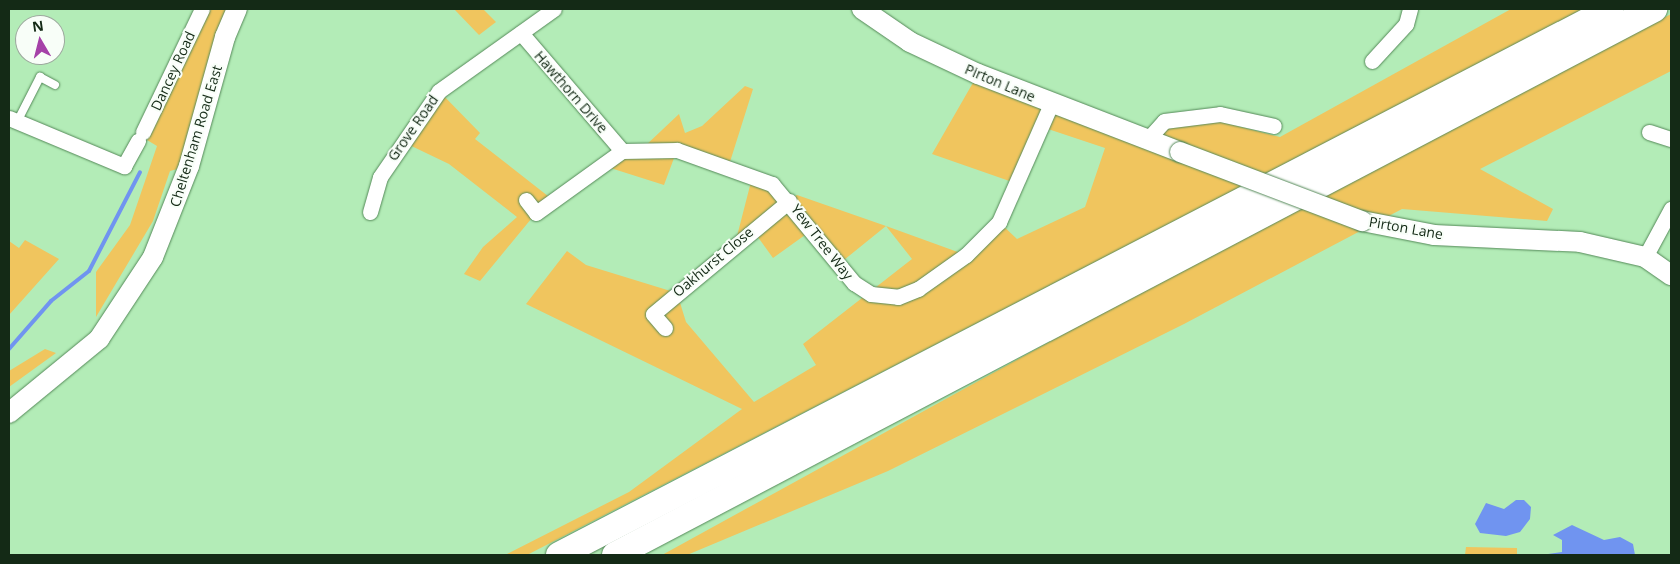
<!DOCTYPE html>
<html>
<head>
<meta charset="utf-8">
<style>
  body { margin:0 }
  #map { position:relative; width:1680px; height:564px; overflow:hidden; background:#b3ecb7; font-family:"Open Sans",sans-serif }
  div>[style] { position:absolute }
  .green>* { inset:0; background:#f0c55e }
  .water>* { inset:0; background:#7094f0 }
  .stream>* { height:4px; margin:-2px; padding:0 2px; transform-origin:2px; border-radius:2px; background:#7094f0 }
  .roads { filter:drop-shadow(0 0 1px #548958) drop-shadow(0 0 1px #548958) }
  .lane>* { height:8px; margin:-4px; padding:0 4px; transform-origin:4px; border-radius:4px; background:#fff }
  .street>* { height:15px; margin:-7.5px; padding:0 7.5px; transform-origin:7.5px; border-radius:7.5px; background:#fff }
  .secondary>* { height:20px; margin:-10px; padding:0 10px; transform-origin:10px; border-radius:10px; background:#fff }
  .highway>* { height:26px; margin:-13px; padding:0 13px; transform-origin:13px; border-radius:13px; background:#fff }
  .bridges { filter:drop-shadow(0 0 1px #548958) drop-shadow(0 0 1px #548958) }
  .secondary-bridge>* { height:20px; margin:-10px; padding:0 10px; transform-origin:10px; border-radius:10px; background:#fff }
  span { translate:-50% -50%; white-space:nowrap; text-align:center; line-height:1.15; -webkit-text-stroke:4px #f8fef8; paint-order:stroke }
  .street-label { font-size:14px; color:#142a16 }
  .frame { position:absolute; inset:0; border:10px solid #142a16; pointer-events:none }
  .north { position:absolute; left:15px; top:15px; width:50px; height:50px; box-sizing:border-box; background:#f8fef8; border:1px solid #9da99e; border-radius:50%; rotate:352deg; font-size:14px; font-weight:700; line-height:20px; text-align:center; color:#142a16 }
  .north::after { content:''; display:block; margin:auto; width:18px; height:22px; background:#a542a8; clip-path:polygon(50% 0,100% 100%,50% 72%,0 100%) }
</style>
</head>
<body>
<div id="map">
  <div class="green">
    <div style="clip-path:polygon(204px 9px,237px 9px,189px 166px,170px 171px,153px 221px,96px 317px,96px 272px,130px 225px,157px 146px,147px 140px)"></div>
    <div style="clip-path:polygon(454px 9px,483px 9px,496px 22px,479px 35px)"></div>
    <div style="clip-path:polygon(1511px 9px,1587px 9px,527px 555px,505px 555px,629px 492px,742px 409px,526px 304px,567px 251px,586px 265px,677px 293px,686px 322px,754px 402px,816px 365px,803px 344px,912px 259px,886px 226px,839px 264px,812px 230px,773px 258px,752px 229px,736px 240px,753px 174px,789px 200px,797px 195px,886px 226px,966px 255px,999px 222px,1017px 239px,1085px 207px,1105px 148px,1042px 127px,1018px 184px,932px 154px,978px 74px,1147px 140px,1164px 121px,1218px 121px,1280px 137px)"></div>
    <div style="clip-path:polygon(1671px 14px,1671px 71px,1480px 169px,1553px 209px,1547px 221px,1402px 209px,1184px 324px,888px 471px,687px 555px,662px 555px,1113px 307px)"></div>
    <div style="clip-path:polygon(745px 86px,753px 89px,729px 165px,677px 150px,664px 185px,601px 165px,644px 147px,679px 114px,685px 133px,702px 126px)"></div>
    <div style="clip-path:polygon(439px 91px,480px 133px,475px 139px,553px 200px,536px 213px,480px 281px,464px 274px,483px 247px,517px 217px,449px 164px,401px 141px)"></div>
    <div style="clip-path:polygon(25px 240px,59px 259px,9px 315px,9px 241px,19px 248px)"></div>
    <div style="clip-path:polygon(45px 349px,56px 353px,9px 387px,9px 371px)"></div>
    <div style="clip-path:polygon(1466px 547px,1517px 548px,1517px 555px,1465px 555px)"></div>
  </div>
  <div class="water">
    <div style="clip-path:polygon(1516px 500px,1524px 500px,1531px 507px,1530px 519px,1520px 532px,1506px 536px,1480px 533px,1475px 524px,1486px 503px,1504px 509px)"></div>
    <div style="clip-path:polygon(1572px 525px,1604px 540px,1620px 537px,1633px 544px,1635px 555px,1541px 555px,1562px 552px,1562px 540px,1553px 535px)"></div>
  </div>
  <div class="stream">
    <div style="left:9px;top:349px;width:64px;rotate:-48.8deg"></div>
    <div style="left:51px;top:301px;width:48px;rotate:-38.3deg"></div>
    <div style="left:89px;top:271px;width:111px;rotate:-62.7deg"></div>
  </div>
  <div class="roads">
    <div class="lane">
      <div style="left:17px;top:122px;width:51px;rotate:-62.9deg"></div>
      <div style="left:40px;top:77px;width:17px;rotate:28deg"></div>
    </div>
    <div class="street">
      <div style="left:521px;top:33px;width:155px;rotate:49.4deg"></div>
      <div style="left:1372px;top:61px;width:50px;rotate:-47.4deg"></div>
      <div style="left:1406px;top:24px;width:16px;rotate:-75deg"></div>
      <div style="left:9px;top:118px;width:125px;rotate:22.7deg"></div>
      <div style="left:124px;top:166px;width:29px;rotate:-61deg"></div>
      <div style="left:143px;top:132px;width:136px;rotate:-64.4deg"></div>
      <div style="left:1649px;top:132px;width:23px;rotate:18deg"></div>
      <div style="left:1147px;top:140px;width:25px;rotate:-48deg"></div>
      <div style="left:1164px;top:121px;width:56px;rotate:-7.1deg"></div>
      <div style="left:1220px;top:114px;width:55px;rotate:12.5deg"></div>
      <div style="left:526px;top:200px;width:16px;rotate:52deg"></div>
      <div style="left:536px;top:213px;width:106px;rotate:-35.8deg"></div>
      <div style="left:622px;top:151px;width:55px;rotate:-1deg"></div>
      <div style="left:677px;top:150px;width:101px;rotate:19.7deg"></div>
      <div style="left:772px;top:184px;width:129px;rotate:50.4deg"></div>
      <div style="left:854px;top:283px;width:20px;rotate:33deg"></div>
      <div style="left:871px;top:294px;width:27px;rotate:6deg"></div>
      <div style="left:898px;top:297px;width:22px;rotate:-22deg"></div>
      <div style="left:918px;top:289px;width:59px;rotate:-35.3deg"></div>
      <div style="left:966px;top:255px;width:47px;rotate:-45deg"></div>
      <div style="left:999px;top:222px;width:129px;rotate:-66.2deg"></div>
      <div style="left:370px;top:212px;width:36px;rotate:-74deg"></div>
      <div style="left:380px;top:177px;width:104px;rotate:-55.5deg"></div>
      <div style="left:439px;top:91px;width:141px;rotate:-35.5deg"></div>
      <div style="left:1645px;top:257px;width:55px;rotate:-61.6deg"></div>
      <div style="left:665px;top:328px;width:18px;rotate:-131deg"></div>
      <div style="left:653px;top:314px;width:177px;rotate:-39.7deg"></div>
    </div>
    <div class="secondary">
      <div style="left:862px;top:9px;width:58px;rotate:34.5deg"></div>
      <div style="left:910px;top:42px;width:75px;rotate:25.2deg"></div>
      <div style="left:978px;top:74px;width:217px;rotate:21.1deg"></div>
      <div style="left:1362px;top:221px;width:73px;rotate:11deg"></div>
      <div style="left:1434px;top:235px;width:146px;rotate:2.7deg"></div>
      <div style="left:1580px;top:242px;width:67px;rotate:13deg"></div>
      <div style="left:1645px;top:257px;width:32px;rotate:35deg"></div>
      <div style="left:9px;top:413px;width:117px;rotate:-39.4deg"></div>
      <div style="left:99px;top:339px;width:98px;rotate:-56.6deg"></div>
      <div style="left:153px;top:257px;width:98px;rotate:-68.4deg"></div>
      <div style="left:189px;top:166px;width:134px;rotate:-74.4deg"></div>
      <div style="left:225px;top:37px;width:30px;rotate:-67deg"></div>
    </div>
    <div class="highway">
      <div style="left:559px;top:555px;width:1185px;rotate:-27.43deg"></div>
      <div style="left:615px;top:555px;width:1174px;rotate:-27.72deg"></div>
    </div>
  </div>
  <div class="bridges">
    <div class="secondary-bridge">
      <div style="left:1180px;top:152px;width:195px;rotate:20.8deg"></div>
    </div>
  </div>
  <div class="street-label">
    <span style="left:173px;top:71px;rotate:-65deg">Dancey Road</span>
    <span style="left:1000px;top:83px;rotate:23deg">Pirton Lane</span>
    <span style="left:571px;top:92px;rotate:49deg">Hawthorn Drive</span>
    <span style="left:413px;top:128px;rotate:-55deg">Grove Road</span>
    <span style="left:196px;top:136px;rotate:-73deg">Cheltenham Road East</span>
    <span style="left:1406px;top:228px;rotate:10deg">Pirton Lane</span>
    <span style="left:822px;top:242px;rotate:52deg">Yew Tree Way</span>
    <span style="left:713px;top:262px;rotate:-40deg">Oakhurst Close</span>
  </div>
  <div class="frame"></div>
  <div class="north">N</div>
</div>
</body>
</html>
